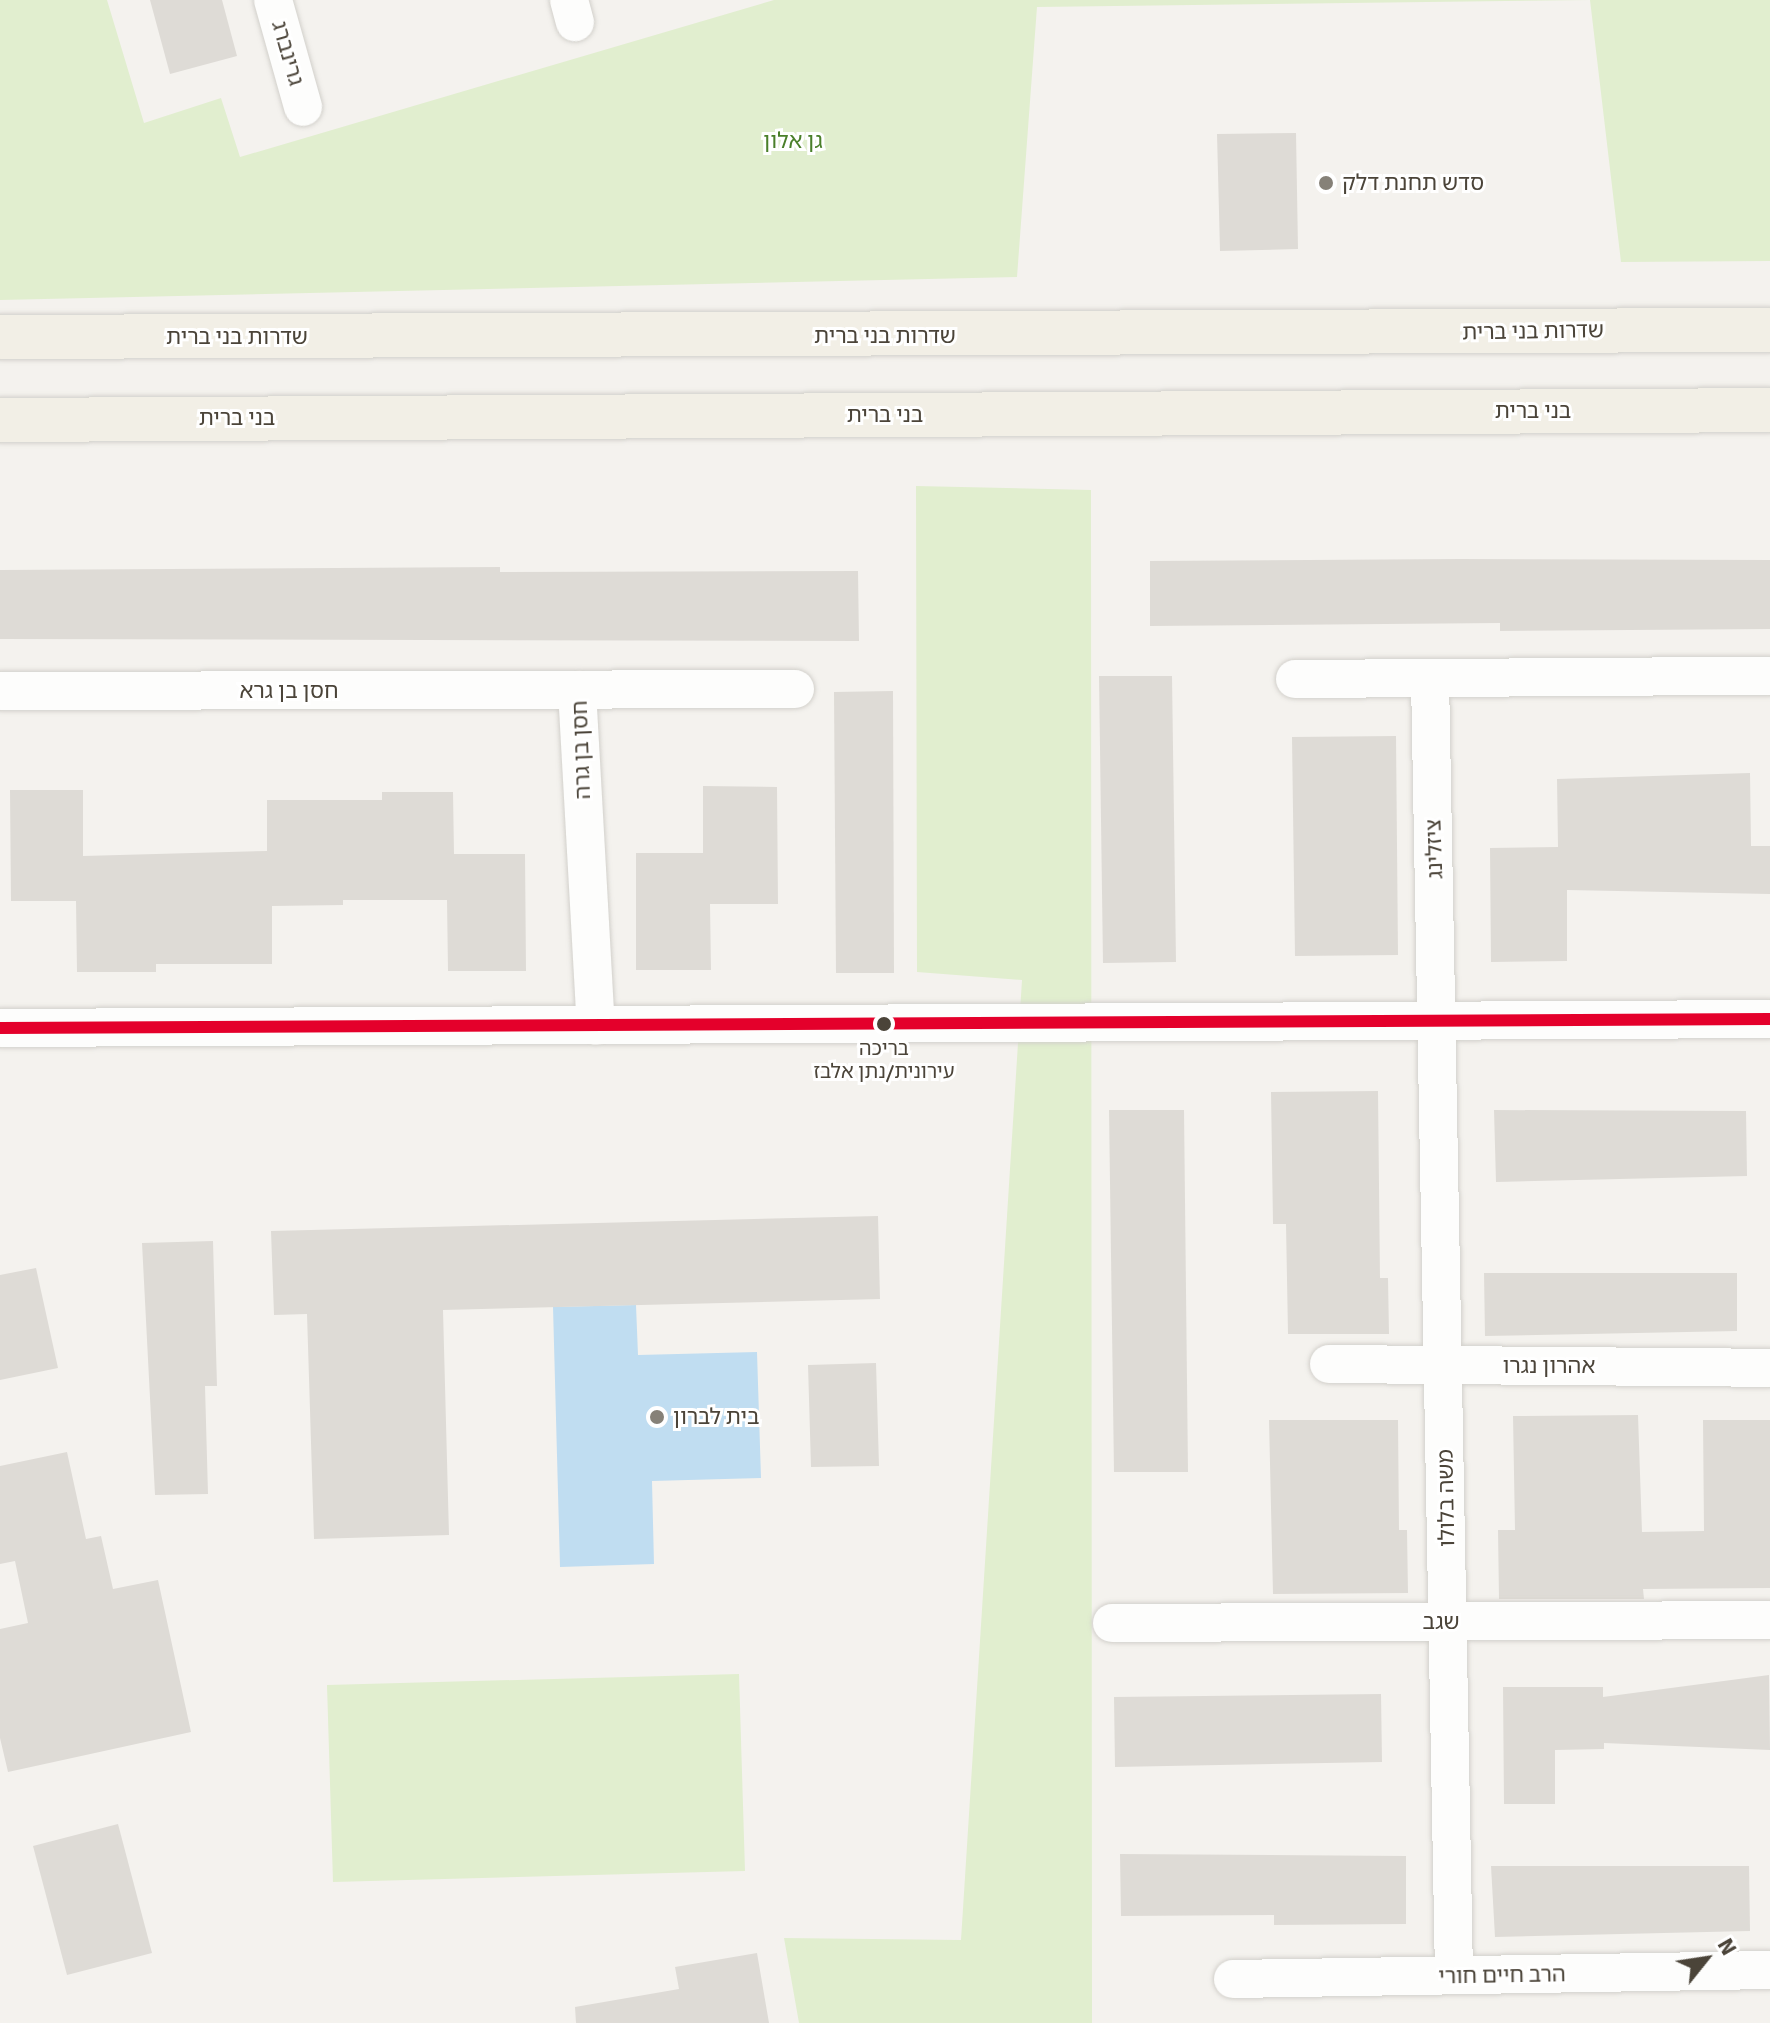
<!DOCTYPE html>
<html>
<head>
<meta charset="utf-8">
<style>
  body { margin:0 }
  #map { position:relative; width:1770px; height:2023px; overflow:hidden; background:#f4f2ee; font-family:Signika,"Noto Sans Hebrew",sans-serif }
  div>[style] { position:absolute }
  .green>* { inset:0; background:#e1eecf }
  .water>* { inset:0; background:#c0ddf1 }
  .building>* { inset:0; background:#dedbd6 }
  .roads { filter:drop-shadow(0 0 2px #d2d0cb) drop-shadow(0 0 2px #d2d0cb) }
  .minor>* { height:38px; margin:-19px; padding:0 19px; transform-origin:19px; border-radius:19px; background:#fdfdfc }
  .major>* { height:44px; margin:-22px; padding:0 22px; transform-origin:22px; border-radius:22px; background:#f2efe6 }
  .bus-1>* { height:12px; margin:-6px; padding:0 6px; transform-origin:6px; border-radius:6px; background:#e4002b }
  .dots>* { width:22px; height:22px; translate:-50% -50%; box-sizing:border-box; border:4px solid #fff; border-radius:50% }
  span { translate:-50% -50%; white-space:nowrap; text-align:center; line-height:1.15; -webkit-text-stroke:6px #fff; paint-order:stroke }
  .bus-label { font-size:20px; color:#4b4439 }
  .street-label { font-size:22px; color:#4b4439 }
  .park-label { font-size:22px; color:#4a7f2a }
  .poi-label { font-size:22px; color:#4b4439 }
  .left { translate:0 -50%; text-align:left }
  .north { position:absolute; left:1666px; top:1919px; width:80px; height:80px; -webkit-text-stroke:6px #fff; paint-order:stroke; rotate:60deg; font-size:22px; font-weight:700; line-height:32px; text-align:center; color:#4b4439 }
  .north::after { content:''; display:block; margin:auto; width:28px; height:36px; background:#4b4439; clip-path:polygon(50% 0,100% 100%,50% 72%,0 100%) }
</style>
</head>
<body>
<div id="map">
  <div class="green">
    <div style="clip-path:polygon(0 0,107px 0,144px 123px,221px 98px,240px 157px,774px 0,1770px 0,1770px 261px,1621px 262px,1590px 0,1037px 7px,1017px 277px,0 300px)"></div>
    <div style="clip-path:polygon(916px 486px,1091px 490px,1092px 2023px,799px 2023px,784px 1938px,961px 1940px,1022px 980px,917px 972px)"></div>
    <div style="clip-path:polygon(739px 1674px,745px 1871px,333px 1882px,327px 1685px)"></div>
  </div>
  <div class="water">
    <div style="clip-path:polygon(636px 1305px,638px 1355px,757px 1352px,761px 1478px,652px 1481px,654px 1564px,560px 1567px,553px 1307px)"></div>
  </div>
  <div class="building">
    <div style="clip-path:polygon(150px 0,222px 0,237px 56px,170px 74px)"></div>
    <div style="clip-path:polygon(1296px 133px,1298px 249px,1220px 251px,1217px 134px)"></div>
    <div style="clip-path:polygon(1460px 559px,1770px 560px,1770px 629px,1500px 631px,1500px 623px,1150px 626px,1150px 561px)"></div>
    <div style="clip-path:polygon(500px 567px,500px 572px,858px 571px,859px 641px,0 639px,0 570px)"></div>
    <div style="clip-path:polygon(1099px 676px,1172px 676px,1176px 962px,1103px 963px)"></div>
    <div style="clip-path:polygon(893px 691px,894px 973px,836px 973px,834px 692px)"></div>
    <div style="clip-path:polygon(1396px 736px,1398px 955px,1295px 956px,1292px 737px)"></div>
    <div style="clip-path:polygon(1750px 773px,1751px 846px,1770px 846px,1770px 894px,1567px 890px,1567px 961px,1491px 962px,1490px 848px,1558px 847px,1557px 779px)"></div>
    <div style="clip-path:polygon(703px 786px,777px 787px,778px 904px,710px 904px,711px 970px,636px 970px,636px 853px,703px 853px)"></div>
    <div style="clip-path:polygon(10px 790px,83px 790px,83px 856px,267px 851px,267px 800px,382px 800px,382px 792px,453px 792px,454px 854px,525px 854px,526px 971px,448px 971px,447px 900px,343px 900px,343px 905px,272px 906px,272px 964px,156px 964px,156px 972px,77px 972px,76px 901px,11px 901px)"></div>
    <div style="clip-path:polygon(1378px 1091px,1380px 1278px,1388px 1278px,1389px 1334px,1288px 1334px,1286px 1224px,1273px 1224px,1271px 1092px)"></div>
    <div style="clip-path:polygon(1109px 1110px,1184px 1110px,1188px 1472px,1114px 1472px)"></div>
    <div style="clip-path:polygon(1494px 1110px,1746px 1111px,1747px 1176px,1496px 1182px)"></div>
    <div style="clip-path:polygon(878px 1216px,880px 1299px,443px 1310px,449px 1535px,314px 1539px,307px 1314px,274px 1315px,271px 1231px)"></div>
    <div style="clip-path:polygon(213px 1241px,217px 1386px,205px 1386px,208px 1494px,155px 1495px,142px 1243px)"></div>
    <div style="clip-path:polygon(36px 1268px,58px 1368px,0 1380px,0 1275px)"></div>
    <div style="clip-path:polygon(1484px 1273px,1737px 1273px,1737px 1331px,1485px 1336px)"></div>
    <div style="clip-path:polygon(876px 1363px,879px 1466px,811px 1467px,808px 1365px)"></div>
    <div style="clip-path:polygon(1638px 1415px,1642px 1532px,1704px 1531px,1703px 1420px,1770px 1420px,1770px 1588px,1643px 1589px,1644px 1599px,1499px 1599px,1498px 1530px,1515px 1530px,1513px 1416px)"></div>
    <div style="clip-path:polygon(1269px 1420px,1398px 1420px,1399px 1530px,1407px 1530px,1408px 1593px,1273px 1594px)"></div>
    <div style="clip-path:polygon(67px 1452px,86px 1539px,101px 1536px,113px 1589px,158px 1580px,191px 1732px,8px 1772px,0 1738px,0 1629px,28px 1623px,15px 1561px,0 1564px,0 1466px)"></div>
    <div style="clip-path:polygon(1769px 1675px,1770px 1750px,1604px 1743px,1604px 1749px,1555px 1750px,1555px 1804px,1504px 1804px,1503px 1687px,1603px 1687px,1603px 1697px)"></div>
    <div style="clip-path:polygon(1381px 1694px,1382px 1762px,1115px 1767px,1114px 1697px)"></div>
    <div style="clip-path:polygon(118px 1824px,152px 1953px,67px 1975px,33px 1846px)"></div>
    <div style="clip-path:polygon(1120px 1854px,1406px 1856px,1406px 1924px,1274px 1925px,1274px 1915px,1121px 1916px)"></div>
    <div style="clip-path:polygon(1491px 1866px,1749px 1866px,1750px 1931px,1495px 1937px)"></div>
    <div style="clip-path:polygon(757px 1953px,769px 2023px,576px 2023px,575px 2007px,679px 1989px,675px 1967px)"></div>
  </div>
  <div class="roads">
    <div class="minor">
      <div style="left:273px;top:0;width:111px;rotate:74.3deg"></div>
      <div style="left:569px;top:0;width:23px;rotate:75deg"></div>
      <div style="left:1430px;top:678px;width:1297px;rotate:88.94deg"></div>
      <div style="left:1295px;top:679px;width:475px;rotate:-0.4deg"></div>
      <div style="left:577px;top:690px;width:336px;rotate:86.8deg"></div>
      <div style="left:0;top:691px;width:795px;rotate:-0.14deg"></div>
      <div style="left:0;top:1028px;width:1770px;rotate:-0.29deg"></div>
      <div style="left:1329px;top:1364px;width:441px;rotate:0.5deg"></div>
      <div style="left:1112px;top:1623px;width:658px;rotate:-0.26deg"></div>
      <div style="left:1233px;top:1979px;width:537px;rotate:-0.96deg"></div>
    </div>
    <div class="major">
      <div style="left:0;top:337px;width:1770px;rotate:-0.23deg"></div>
      <div style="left:0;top:420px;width:1770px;rotate:-0.32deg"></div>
    </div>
  </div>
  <div class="bus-1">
    <div style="left:0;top:1028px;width:1770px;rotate:-0.29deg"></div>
  </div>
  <div class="dots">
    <div style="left:1326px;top:183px;background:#868178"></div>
    <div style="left:884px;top:1024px;background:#4b4439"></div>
    <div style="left:657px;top:1417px;background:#868178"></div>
  </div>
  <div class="bus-label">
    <span style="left:884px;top:1060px">בריכה<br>עירונית/נתן אלבז</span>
  </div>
  <div class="street-label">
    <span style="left:288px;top:53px;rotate:74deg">גרינברג</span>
    <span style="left:1533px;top:331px;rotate:-1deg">שדרות בני ברית</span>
    <span style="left:885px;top:336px">שדרות בני ברית</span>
    <span style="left:237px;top:337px">שדרות בני ברית</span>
    <span style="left:1533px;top:411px">בני ברית</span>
    <span style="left:885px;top:415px">בני ברית</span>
    <span style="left:237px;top:418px">בני ברית</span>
    <span style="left:289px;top:691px">חסן בן גרא</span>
    <span style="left:581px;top:750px;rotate:-92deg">חסן בן גרה</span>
    <span style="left:1434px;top:849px;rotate:-92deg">ציזלינג</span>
    <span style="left:1549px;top:1366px">אהרון נגרו</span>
    <span style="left:1446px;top:1498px;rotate:-91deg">משה בלולו</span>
    <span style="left:1441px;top:1622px">שגב</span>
    <span style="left:1502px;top:1975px;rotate:-1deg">הרב חיים חורי</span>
  </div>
  <div class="park-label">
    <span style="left:793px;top:141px">גן אלון</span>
  </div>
  <div class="poi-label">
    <span class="left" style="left:1342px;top:183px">סדש תחנת דלק</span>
    <span class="left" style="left:673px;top:1417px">בית לברון</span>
  </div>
  <div class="north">N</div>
</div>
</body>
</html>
